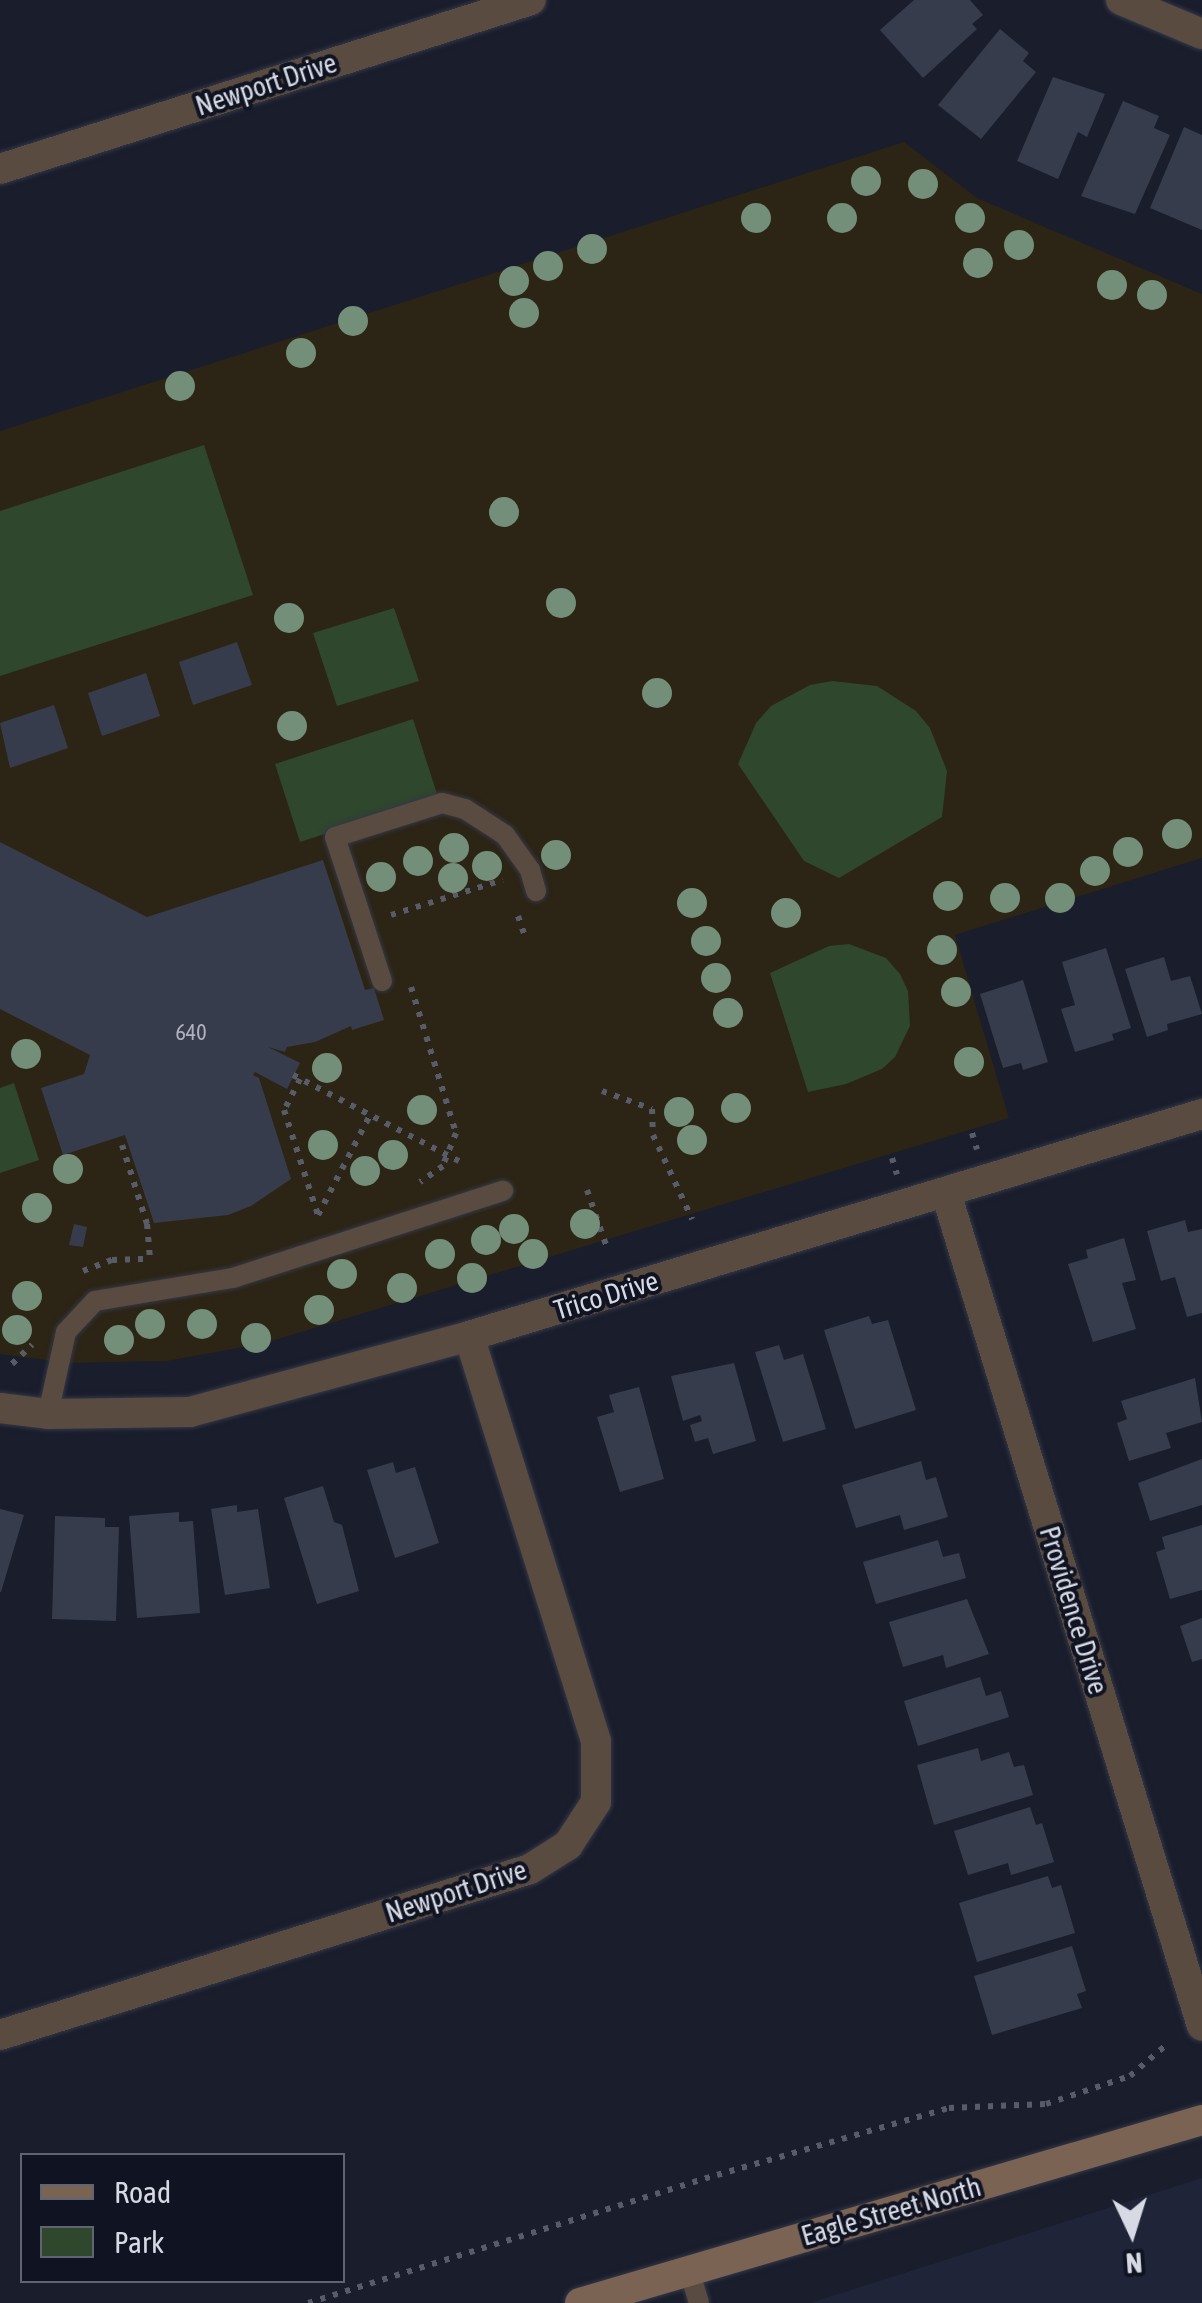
<!DOCTYPE html>
<html>
<head>
<meta charset="utf-8">
<style>
  body { margin:0 }
  #map { position:relative; width:1202px; height:2303px; overflow:hidden; background:#191d2c; font-family:"Asap Condensed",sans-serif }
  div>[style] { position:absolute }
  .built>* { inset:0; background:#1f2439 }
  .education>* { inset:0; background:#2c2414 }
  .green>* { inset:0; background:#2f472d }
  .building>* { inset:0; background:#373c4d }
  .path>* { height:6px; margin-top:-3px; transform-origin:0; background:repeating-linear-gradient(90deg,#585c69 0 5px,transparent 0 13px) }
  .roads { filter:drop-shadow(0 0 2px #343746) drop-shadow(0 0 2px #343746) }
  .service>* { height:20px; margin:-10px; padding:0 10px; transform-origin:10px; border-radius:10px; background:#5a4b41 }
  .minor>* { height:30px; margin:-15px; padding:0 15px; transform-origin:15px; border-radius:15px; background:#5a4b41 }
  .secondary>* { height:30px; margin:-15px; padding:0 15px; transform-origin:15px; border-radius:15px; background:#7b6354 }
  .trees>* { width:30px; height:30px; margin:-15px; border-radius:50%; background:#738f79 }
  span { translate:-50% -50%; white-space:nowrap; text-align:center; line-height:1.15; -webkit-text-stroke:8px #101422; paint-order:stroke }
  .number-label { font-size:22px; color:#afb2be }
  .number-label span { -webkit-text-stroke-width:0 }
  .street-label { font-size:28px; color:#d7dae4 }
  .legend { position:absolute; left:20px; top:2153px; width:325px; height:130px; box-sizing:border-box; background:#101422; border:2px solid #606370; margin:0; padding:12px 18px; list-style:none; font-size:30px; color:#d7dae4 }
  .legend li { display:flex; align-items:center; gap:20px; height:50px }
  .legend b { width:50px; border:2px solid #606370 }
  .north { position:absolute; left:1082px; top:2183px; width:100px; height:100px; -webkit-text-stroke:8px #101422; paint-order:stroke; rotate:176deg; font-size:28px; font-weight:700; line-height:40px; text-align:center; color:#d7dae4 }
  .north::after { content:''; display:block; margin:auto; width:35px; height:45px; background:#d7dae4; clip-path:polygon(50% 0,100% 100%,50% 72%,0 100%) }
</style>
</head>
<body>
<div id="map">
  <div class="built">
    <div style="clip-path:polygon(1202px 2178px,1202px 2303px,810px 2303px)"></div>
  </div>
  <div class="education">
    <div style="clip-path:polygon(904px 142px,977px 198px,1202px 294px,1202px 858px,955px 935px,1009px 1118px,265px 1343px,167px 1361px,68px 1363px,0 1354px,0 431px)"></div>
  </div>
  <div class="green">
    <div style="clip-path:polygon(204px 445px,253px 595px,0 676px,0 511px)"></div>
    <div style="clip-path:polygon(394px 608px,419px 681px,337px 706px,313px 633px)"></div>
    <div style="clip-path:polygon(832px 681px,877px 686px,916px 711px,930px 728px,947px 771px,942px 817px,839px 878px,804px 861px,738px 764px,756px 723px,771px 706px,810px 685px)"></div>
    <div style="clip-path:polygon(413px 719px,438px 797px,300px 842px,275px 764px)"></div>
    <div style="clip-path:polygon(849px 944px,886px 958px,900px 974px,908px 991px,910px 1026px,895px 1057px,882px 1069px,846px 1084px,808px 1092px,770px 973px,829px 946px)"></div>
    <div style="clip-path:polygon(14px 1083px,39px 1160px,0 1173px,0 1088px)"></div>
  </div>
  <div class="building">
    <div style="clip-path:polygon(914px 0,970px 0,983px 15px,972px 24px,977px 29px,923px 78px,880px 30px)"></div>
    <div style="clip-path:polygon(1000px 29px,1029px 53px,1023px 61px,1036px 72px,981px 139px,938px 105px)"></div>
    <div style="clip-path:polygon(1053px 77px,1105px 94px,1087px 137px,1078px 132px,1058px 179px,1017px 161px)"></div>
    <div style="clip-path:polygon(1123px 101px,1159px 116px,1154px 128px,1170px 135px,1135px 214px,1081px 196px)"></div>
    <div style="clip-path:polygon(1184px 127px,1202px 135px,1202px 230px,1150px 208px)"></div>
    <div style="clip-path:polygon(237px 642px,252px 685px,193px 705px,179px 662px)"></div>
    <div style="clip-path:polygon(146px 673px,160px 716px,102px 736px,88px 693px)"></div>
    <div style="clip-path:polygon(54px 705px,68px 748px,10px 768px,0 723px)"></div>
    <div style="clip-path:polygon(0 842px,147px 917px,323px 860px,365px 990px,374px 988px,384px 1020px,352px 1030px,351px 1026px,315px 1042px,287px 1047px,285px 1052px,268px 1047px,300px 1063px,287px 1089px,255px 1072px,253px 1075px,259px 1078px,291px 1179px,251px 1206px,228px 1215px,154px 1223px,125px 1135px,63px 1155px,41px 1088px,84px 1074px,90px 1055px,0 1009px)"></div>
    <div style="clip-path:polygon(1106px 948px,1131px 1028px,1112px 1034px,1114px 1040px,1075px 1052px,1061px 1009px,1075px 1005px,1062px 962px)"></div>
    <div style="clip-path:polygon(1164px 957px,1171px 981px,1190px 976px,1202px 1014px,1167px 1024px,1168px 1030px,1147px 1037px,1125px 969px)"></div>
    <div style="clip-path:polygon(1023px 980px,1048px 1062px,1023px 1070px,1021px 1063px,1003px 1068px,980px 994px)"></div>
    <div style="clip-path:polygon(1185px 1220px,1188px 1232px,1202px 1229px,1202px 1313px,1187px 1317px,1175px 1277px,1161px 1281px,1147px 1231px)"></div>
    <div style="clip-path:polygon(74px 1224px,87px 1227px,83px 1247px,69px 1245px)"></div>
    <div style="clip-path:polygon(1124px 1238px,1136px 1280px,1122px 1283px,1136px 1329px,1093px 1342px,1068px 1264px,1088px 1258px,1086px 1250px)"></div>
    <div style="clip-path:polygon(869px 1316px,872px 1324px,888px 1320px,916px 1410px,855px 1429px,824px 1330px)"></div>
    <div style="clip-path:polygon(779px 1345px,784px 1360px,803px 1354px,826px 1429px,783px 1442px,755px 1352px)"></div>
    <div style="clip-path:polygon(734px 1363px,756px 1441px,713px 1454px,708px 1438px,695px 1442px,690px 1425px,702px 1421px,700px 1415px,683px 1421px,671px 1376px)"></div>
    <div style="clip-path:polygon(1195px 1378px,1202px 1422px,1166px 1433px,1171px 1448px,1129px 1461px,1117px 1423px,1127px 1419px,1121px 1401px)"></div>
    <div style="clip-path:polygon(639px 1387px,664px 1479px,620px 1492px,597px 1417px,614px 1412px,609px 1395px)"></div>
    <div style="clip-path:polygon(1202px 1459px,1202px 1505px,1150px 1521px,1138px 1483px)"></div>
    <div style="clip-path:polygon(921px 1461px,926px 1480px,936px 1477px,948px 1517px,904px 1530px,900px 1515px,856px 1528px,842px 1485px)"></div>
    <div style="clip-path:polygon(393px 1462px,396px 1473px,415px 1467px,439px 1543px,395px 1558px,367px 1470px)"></div>
    <div style="clip-path:polygon(323px 1486px,334px 1522px,342px 1525px,359px 1591px,317px 1604px,284px 1498px)"></div>
    <div style="clip-path:polygon(237px 1505px,237px 1512px,258px 1509px,270px 1588px,225px 1595px,211px 1509px)"></div>
    <div style="clip-path:polygon(0 1509px,24px 1515px,1px 1592px,0 1592px)"></div>
    <div style="clip-path:polygon(179px 1512px,179px 1522px,193px 1521px,200px 1613px,137px 1618px,129px 1516px)"></div>
    <div style="clip-path:polygon(55px 1516px,105px 1518px,105px 1527px,119px 1527px,116px 1621px,52px 1619px)"></div>
    <div style="clip-path:polygon(1202px 1525px,1202px 1590px,1170px 1599px,1156px 1552px,1165px 1549px,1162px 1537px)"></div>
    <div style="clip-path:polygon(938px 1540px,943px 1557px,959px 1553px,966px 1578px,876px 1604px,863px 1562px)"></div>
    <div style="clip-path:polygon(967px 1599px,989px 1654px,946px 1668px,943px 1655px,903px 1667px,889px 1622px)"></div>
    <div style="clip-path:polygon(1202px 1618px,1202px 1659px,1192px 1662px,1180px 1626px)"></div>
    <div style="clip-path:polygon(980px 1677px,986px 1696px,1001px 1691px,1009px 1717px,918px 1746px,904px 1701px)"></div>
    <div style="clip-path:polygon(978px 1748px,981px 1761px,1009px 1752px,1014px 1767px,1024px 1765px,1033px 1795px,934px 1825px,917px 1765px)"></div>
    <div style="clip-path:polygon(1030px 1807px,1036px 1825px,1042px 1823px,1054px 1862px,1011px 1875px,1008px 1863px,968px 1875px,954px 1831px)"></div>
    <div style="clip-path:polygon(1048px 1876px,1052px 1888px,1061px 1885px,1075px 1933px,977px 1962px,959px 1903px)"></div>
    <div style="clip-path:polygon(1072px 1946px,1086px 1991px,1077px 1994px,1082px 2008px,992px 2035px,974px 1976px)"></div>
  </div>
  <div class="path">
    <div style="left:391px;top:915px;width:117px;rotate:-17.4deg"></div>
    <div style="left:518px;top:916px;width:24px;rotate:71deg"></div>
    <div style="left:411px;top:987px;width:153px;rotate:72.9deg"></div>
    <div style="left:456px;top:1133px;width:35px;rotate:112deg"></div>
    <div style="left:443px;top:1166px;width:28px;rotate:145deg"></div>
    <div style="left:293px;top:1075px;width:187px;rotate:27.4deg"></div>
    <div style="left:300px;top:1079px;width:35px;rotate:117deg"></div>
    <div style="left:284px;top:1110px;width:110px;rotate:72.1deg"></div>
    <div style="left:318px;top:1215px;width:113px;rotate:-62.5deg"></div>
    <div style="left:602px;top:1091px;width:53px;rotate:19.8deg"></div>
    <div style="left:652px;top:1109px;width:26px;rotate:88deg"></div>
    <div style="left:653px;top:1135px;width:93px;rotate:65.1deg"></div>
    <div style="left:972px;top:1133px;width:17px;rotate:73deg"></div>
    <div style="left:122px;top:1145px;width:83px;rotate:72.4deg"></div>
    <div style="left:147px;top:1224px;width:34px;rotate:85deg"></div>
    <div style="left:892px;top:1158px;width:17px;rotate:73deg"></div>
    <div style="left:587px;top:1190px;width:58px;rotate:70.9deg"></div>
    <div style="left:83px;top:1271px;width:31px;rotate:-21deg"></div>
    <div style="left:112px;top:1260px;width:37px;rotate:-2deg"></div>
    <div style="left:12px;top:1364px;width:28px;rotate:-44deg"></div>
    <div style="left:308px;top:2303px;width:429px;rotate:-17.4deg"></div>
    <div style="left:717px;top:2175px;width:241px;rotate:-16.1deg"></div>
    <div style="left:949px;top:2108px;width:97px;rotate:-2.4deg"></div>
    <div style="left:1046px;top:2104px;width:89px;rotate:-18.4deg"></div>
    <div style="left:1130px;top:2076px;width:46px;rotate:-40.6deg"></div>
  </div>
  <div class="roads">
    <div class="service">
      <div style="left:382px;top:981px;width:151px;rotate:-108.1deg"></div>
      <div style="left:335px;top:837px;width:112px;rotate:-17.6deg"></div>
      <div style="left:442px;top:803px;width:24px;rotate:15deg"></div>
      <div style="left:465px;top:809px;width:48px;rotate:33deg"></div>
      <div style="left:505px;top:835px;width:43px;rotate:54.5deg"></div>
      <div style="left:530px;top:870px;width:22px;rotate:74deg"></div>
      <div style="left:48px;top:1414px;width:84px;rotate:-77.6deg"></div>
      <div style="left:66px;top:1332px;width:42px;rotate:-46.9deg"></div>
      <div style="left:95px;top:1301px;width:140px;rotate:-9.5deg"></div>
      <div style="left:233px;top:1278px;width:284px;rotate:-17.9deg"></div>
      <div style="left:689px;top:2270px;width:34px;rotate:73deg"></div>
    </div>
    <div class="minor">
      <div style="left:1121px;top:0;width:88px;rotate:22.8deg"></div>
      <div style="left:0;top:169px;width:557px;rotate:-17.65deg"></div>
      <div style="left:946px;top:1193px;width:871px;rotate:72.92deg"></div>
      <div style="left:0;top:1408px;width:48px;rotate:7.1deg"></div>
      <div style="left:48px;top:1414px;width:142px;rotate:-0.8deg"></div>
      <div style="left:190px;top:1412px;width:289px;rotate:-15.2deg"></div>
      <div style="left:469px;top:1336px;width:766px;rotate:-16.85deg"></div>
      <div style="left:0;top:2035px;width:555px;rotate:-17.39deg"></div>
      <div style="left:530px;top:1869px;width:45px;rotate:-32.3deg"></div>
      <div style="left:568px;top:1845px;width:51px;rotate:-56.9deg"></div>
      <div style="left:596px;top:1802px;width:61px;rotate:-90deg"></div>
      <div style="left:596px;top:1741px;width:424px;rotate:-107.4deg"></div>
    </div>
    <div class="secondary">
      <div style="left:580px;top:2303px;width:648px;rotate:-16.39deg"></div>
    </div>
  </div>
  <div class="trees">
    <div style="left:866px;top:181px"></div>
    <div style="left:923px;top:184px"></div>
    <div style="left:756px;top:218px"></div>
    <div style="left:842px;top:218px"></div>
    <div style="left:970px;top:218px"></div>
    <div style="left:1019px;top:245px"></div>
    <div style="left:592px;top:249px"></div>
    <div style="left:978px;top:263px"></div>
    <div style="left:548px;top:266px"></div>
    <div style="left:514px;top:281px"></div>
    <div style="left:1112px;top:285px"></div>
    <div style="left:1152px;top:295px"></div>
    <div style="left:524px;top:313px"></div>
    <div style="left:353px;top:321px"></div>
    <div style="left:301px;top:353px"></div>
    <div style="left:180px;top:386px"></div>
    <div style="left:504px;top:512px"></div>
    <div style="left:561px;top:603px"></div>
    <div style="left:289px;top:618px"></div>
    <div style="left:657px;top:693px"></div>
    <div style="left:292px;top:726px"></div>
    <div style="left:1177px;top:834px"></div>
    <div style="left:454px;top:848px"></div>
    <div style="left:1128px;top:852px"></div>
    <div style="left:556px;top:855px"></div>
    <div style="left:418px;top:861px"></div>
    <div style="left:487px;top:866px"></div>
    <div style="left:1095px;top:871px"></div>
    <div style="left:381px;top:877px"></div>
    <div style="left:453px;top:878px"></div>
    <div style="left:948px;top:896px"></div>
    <div style="left:1005px;top:898px"></div>
    <div style="left:1060px;top:898px"></div>
    <div style="left:692px;top:903px"></div>
    <div style="left:786px;top:913px"></div>
    <div style="left:706px;top:941px"></div>
    <div style="left:942px;top:950px"></div>
    <div style="left:716px;top:978px"></div>
    <div style="left:956px;top:992px"></div>
    <div style="left:728px;top:1013px"></div>
    <div style="left:26px;top:1054px"></div>
    <div style="left:969px;top:1062px"></div>
    <div style="left:327px;top:1068px"></div>
    <div style="left:736px;top:1108px"></div>
    <div style="left:422px;top:1110px"></div>
    <div style="left:679px;top:1112px"></div>
    <div style="left:692px;top:1140px"></div>
    <div style="left:323px;top:1145px"></div>
    <div style="left:393px;top:1155px"></div>
    <div style="left:68px;top:1169px"></div>
    <div style="left:365px;top:1171px"></div>
    <div style="left:37px;top:1208px"></div>
    <div style="left:585px;top:1224px"></div>
    <div style="left:514px;top:1229px"></div>
    <div style="left:486px;top:1240px"></div>
    <div style="left:440px;top:1254px"></div>
    <div style="left:533px;top:1254px"></div>
    <div style="left:342px;top:1274px"></div>
    <div style="left:472px;top:1278px"></div>
    <div style="left:402px;top:1288px"></div>
    <div style="left:27px;top:1296px"></div>
    <div style="left:319px;top:1310px"></div>
    <div style="left:150px;top:1324px"></div>
    <div style="left:202px;top:1324px"></div>
    <div style="left:17px;top:1330px"></div>
    <div style="left:256px;top:1338px"></div>
    <div style="left:119px;top:1340px"></div>
  </div>
  <div class="number-label">
    <span style="left:191px;top:1033px">640</span>
  </div>
  <div class="street-label">
    <span style="left:266px;top:84px;rotate:-18deg">Newport Drive</span>
    <span style="left:606px;top:1295px;rotate:-17deg">Trico Drive</span>
    <span style="left:1074px;top:1610px;rotate:73deg">Providence Drive</span>
    <span style="left:456px;top:1891px;rotate:-18deg">Newport Drive</span>
    <span style="left:891px;top:2211px;rotate:-16deg">Eagle Street North</span>
  </div>
  <ul class="legend">
  <li><b style="height:12px;background:#7b6354"></b>Road</li>
  <li><b style="height:28px;background:#2f472d"></b>Park</li>
  </ul>
  <div class="north">N</div>
</div>
</body>
</html>
